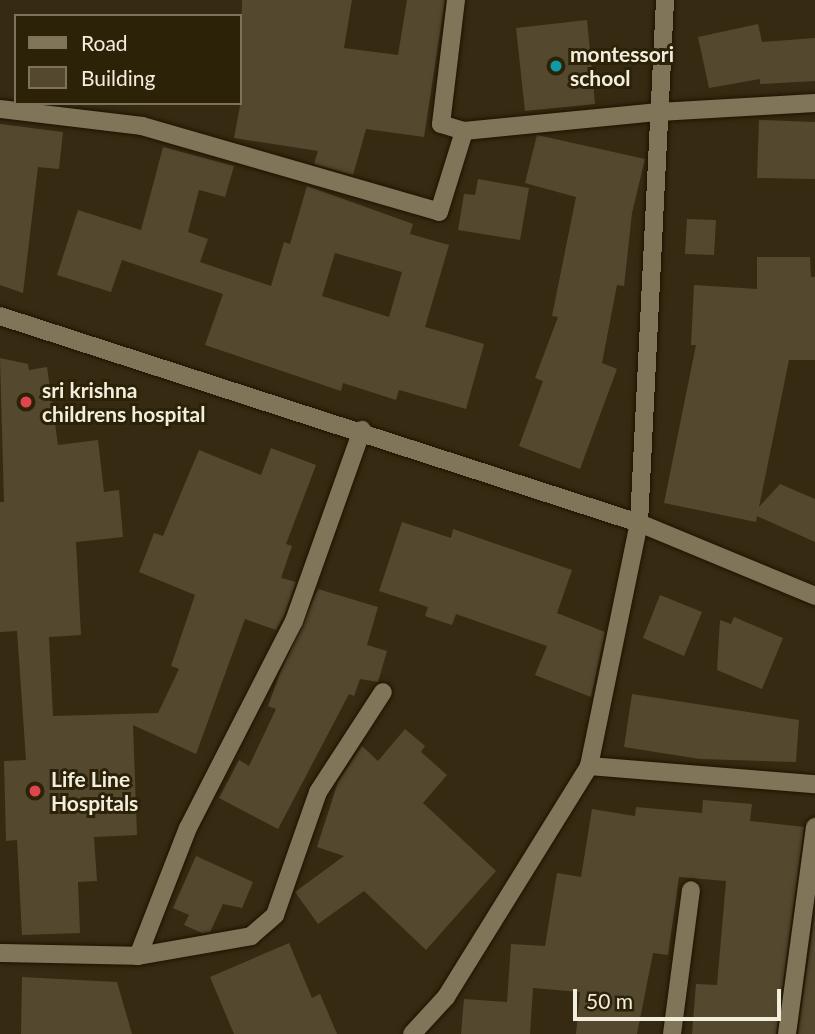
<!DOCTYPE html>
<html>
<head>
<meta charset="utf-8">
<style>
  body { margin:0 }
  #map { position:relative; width:815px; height:1034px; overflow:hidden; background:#362b12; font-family:Lato,sans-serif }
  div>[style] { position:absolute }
  .building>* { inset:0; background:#54492f }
  .roads { filter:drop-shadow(0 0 2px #1d1400) drop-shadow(0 0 2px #1d1400) }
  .street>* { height:18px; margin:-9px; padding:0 9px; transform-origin:9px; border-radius:9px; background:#817559 }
  .dots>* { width:19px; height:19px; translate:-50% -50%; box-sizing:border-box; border:4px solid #2c2207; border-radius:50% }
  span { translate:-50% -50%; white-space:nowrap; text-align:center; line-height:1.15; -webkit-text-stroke:6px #2c2207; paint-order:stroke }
  .poi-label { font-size:21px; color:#f3eddd; font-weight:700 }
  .left { translate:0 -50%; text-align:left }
  .legend { position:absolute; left:14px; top:14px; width:228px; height:91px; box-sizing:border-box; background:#2c2207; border:2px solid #7c735d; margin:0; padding:9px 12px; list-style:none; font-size:21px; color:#f3eddd }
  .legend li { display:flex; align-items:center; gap:14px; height:35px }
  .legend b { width:35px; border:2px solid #7c735d }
  .scale { position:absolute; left:573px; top:989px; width:208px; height:32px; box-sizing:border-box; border:4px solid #f3eddd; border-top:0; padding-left:9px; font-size:21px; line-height:24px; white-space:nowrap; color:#f3eddd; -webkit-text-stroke:5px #2c2207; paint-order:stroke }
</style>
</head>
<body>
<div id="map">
  <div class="building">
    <div style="clip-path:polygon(242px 0,352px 0,344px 48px,398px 55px,407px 0,445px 0,424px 137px,366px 129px,353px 175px,314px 164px,318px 151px,234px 138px,240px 106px)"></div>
    <div style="clip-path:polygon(587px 20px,595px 104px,525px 111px,516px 28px)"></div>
    <div style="clip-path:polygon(758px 24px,762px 42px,815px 38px,815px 81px,760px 84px,760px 79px,709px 88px,698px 37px)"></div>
    <div style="clip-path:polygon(759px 120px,815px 122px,815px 179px,757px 178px)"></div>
    <div style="clip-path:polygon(0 124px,63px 132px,59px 169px,38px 167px,23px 293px,0 285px)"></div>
    <div style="clip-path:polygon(537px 135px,645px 159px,632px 213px,624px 286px,617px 285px,602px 363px,617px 369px,580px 469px,519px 446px,543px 381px,535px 378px,558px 317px,552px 316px,576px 197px,525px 183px)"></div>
    <div style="clip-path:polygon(evenodd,163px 147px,234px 166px,225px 197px,199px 190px,188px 232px,208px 239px,200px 262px,271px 286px,284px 242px,290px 244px,307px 186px,413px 224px,410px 234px,449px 245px,425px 327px,484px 344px,466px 409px,399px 390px,396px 400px,343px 383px,341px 391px,205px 345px,223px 294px,122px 260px,111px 292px,57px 275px,78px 210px,141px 230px,163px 147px,335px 253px,402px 272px,389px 317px,322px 296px,335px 253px)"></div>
    <div style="clip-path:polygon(478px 179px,529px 188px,520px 240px,458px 230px,464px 194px,475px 195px)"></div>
    <div style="clip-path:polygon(687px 219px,716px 220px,714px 255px,685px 254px)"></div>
    <div style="clip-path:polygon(757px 257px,810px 257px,811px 277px,815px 277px,815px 360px,789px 360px,759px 507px,780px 484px,815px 499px,815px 542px,757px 516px,756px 522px,664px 503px,696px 345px,691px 345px,694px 285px,757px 289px)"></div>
    <div style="clip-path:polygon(0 358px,28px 364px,29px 370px,47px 367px,58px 445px,98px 440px,104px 492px,119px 490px,123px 537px,76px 542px,81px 635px,49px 637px,53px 716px,158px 713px,179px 669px,171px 666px,195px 595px,139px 572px,154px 533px,163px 536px,199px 450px,261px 475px,271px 448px,316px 465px,286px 544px,292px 546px,281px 578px,296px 582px,284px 616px,276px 630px,245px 619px,196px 754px,133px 725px,137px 835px,94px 837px,97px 881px,78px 882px,80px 933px,22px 935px,17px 840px,6px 841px,4px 761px,26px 760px,17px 631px,0 632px,0 502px,4px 502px)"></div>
    <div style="clip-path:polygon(402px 522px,451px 538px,453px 529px,572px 570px,557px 613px,605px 632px,591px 697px,535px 675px,547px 646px,456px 614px,452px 625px,425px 616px,428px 607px,379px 591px)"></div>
    <div style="clip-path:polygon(318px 589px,378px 607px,367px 645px,387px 651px,378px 682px,360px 679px,354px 696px,349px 694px,278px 829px,219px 798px,239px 760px,249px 766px,276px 709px,268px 706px,280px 673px)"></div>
    <div style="clip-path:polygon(660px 595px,702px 612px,684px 656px,643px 638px)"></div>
    <div style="clip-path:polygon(734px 617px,783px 638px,762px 689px,717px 670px,720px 620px,731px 624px)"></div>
    <div style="clip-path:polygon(632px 694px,799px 720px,796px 762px,700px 759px,624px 747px)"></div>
    <div style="clip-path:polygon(405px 729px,425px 746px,421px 752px,447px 775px,423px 803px,496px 871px,426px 950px,364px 891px,318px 924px,295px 892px,344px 856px,317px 847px,338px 782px,362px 746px,378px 761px)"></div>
    <div style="clip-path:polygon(703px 800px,752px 804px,750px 821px,804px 827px,776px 1034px,692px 1034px,696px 984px,717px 985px,726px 881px,679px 877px,668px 955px,653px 953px,637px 1034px,576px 1034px,580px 992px,533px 988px,530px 1034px,461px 1034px,464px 999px,507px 1002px,511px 944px,545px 946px,557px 873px,581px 877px,592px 809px,635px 816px,636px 807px,702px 813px)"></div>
    <div style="clip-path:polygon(196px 856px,253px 882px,242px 908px,223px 904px,210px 932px,202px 933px,184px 925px,189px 915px,173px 908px)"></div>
    <div style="clip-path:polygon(815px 912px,815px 1034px,798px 1034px)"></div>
    <div style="clip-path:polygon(289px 943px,312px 998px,320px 994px,337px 1034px,234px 1034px,210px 977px)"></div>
    <div style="clip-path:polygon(22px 977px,117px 982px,132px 1034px,21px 1034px)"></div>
  </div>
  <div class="roads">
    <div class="street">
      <div style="left:456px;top:0;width:125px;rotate:96.9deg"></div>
      <div style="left:441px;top:124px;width:24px;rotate:17deg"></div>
      <div style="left:464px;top:131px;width:196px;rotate:-5.6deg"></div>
      <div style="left:659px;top:112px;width:156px;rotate:-3.3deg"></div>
      <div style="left:0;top:109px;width:143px;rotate:6.8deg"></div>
      <div style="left:142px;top:126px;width:309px;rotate:16.1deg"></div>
      <div style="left:439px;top:212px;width:85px;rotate:-72.8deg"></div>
      <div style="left:0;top:316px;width:672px;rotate:17.95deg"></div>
      <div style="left:639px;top:523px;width:191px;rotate:22.5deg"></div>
      <div style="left:589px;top:766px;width:227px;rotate:4.6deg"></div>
      <div style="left:0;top:953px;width:138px;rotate:1.2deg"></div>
      <div style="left:138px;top:956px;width:137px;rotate:-68.7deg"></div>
      <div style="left:188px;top:828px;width:233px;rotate:-62.9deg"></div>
      <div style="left:294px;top:621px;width:203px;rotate:-70.4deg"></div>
      <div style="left:138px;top:956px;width:115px;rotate:-10deg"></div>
      <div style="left:251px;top:936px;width:32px;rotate:-41deg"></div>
      <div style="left:275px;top:915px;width:130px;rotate:-70.7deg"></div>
      <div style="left:318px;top:792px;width:119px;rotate:-57deg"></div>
      <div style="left:412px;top:1034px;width:50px;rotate:-47.4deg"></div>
      <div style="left:446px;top:997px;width:272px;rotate:-58.2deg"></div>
      <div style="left:589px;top:766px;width:248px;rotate:-78.4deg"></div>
      <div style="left:639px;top:523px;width:524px;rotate:-87.15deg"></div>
      <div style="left:672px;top:1034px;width:145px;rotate:-82.5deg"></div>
      <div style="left:787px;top:1034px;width:209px;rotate:-82.3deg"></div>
    </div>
  </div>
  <div class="dots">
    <div style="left:556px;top:66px;background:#0f9aa8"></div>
    <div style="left:26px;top:402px;background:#e0444e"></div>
    <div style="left:35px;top:791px;background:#e0444e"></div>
  </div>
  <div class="poi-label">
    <span class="left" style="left:570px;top:66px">montessori<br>school</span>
    <span class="left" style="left:42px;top:402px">sri krishna<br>childrens hospital</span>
    <span class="left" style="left:51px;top:791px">Life Line<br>Hospitals</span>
  </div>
  <ul class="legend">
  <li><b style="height:9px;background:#817559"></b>Road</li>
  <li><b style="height:19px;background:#54492f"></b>Building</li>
  </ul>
  <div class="scale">50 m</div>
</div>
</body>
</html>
